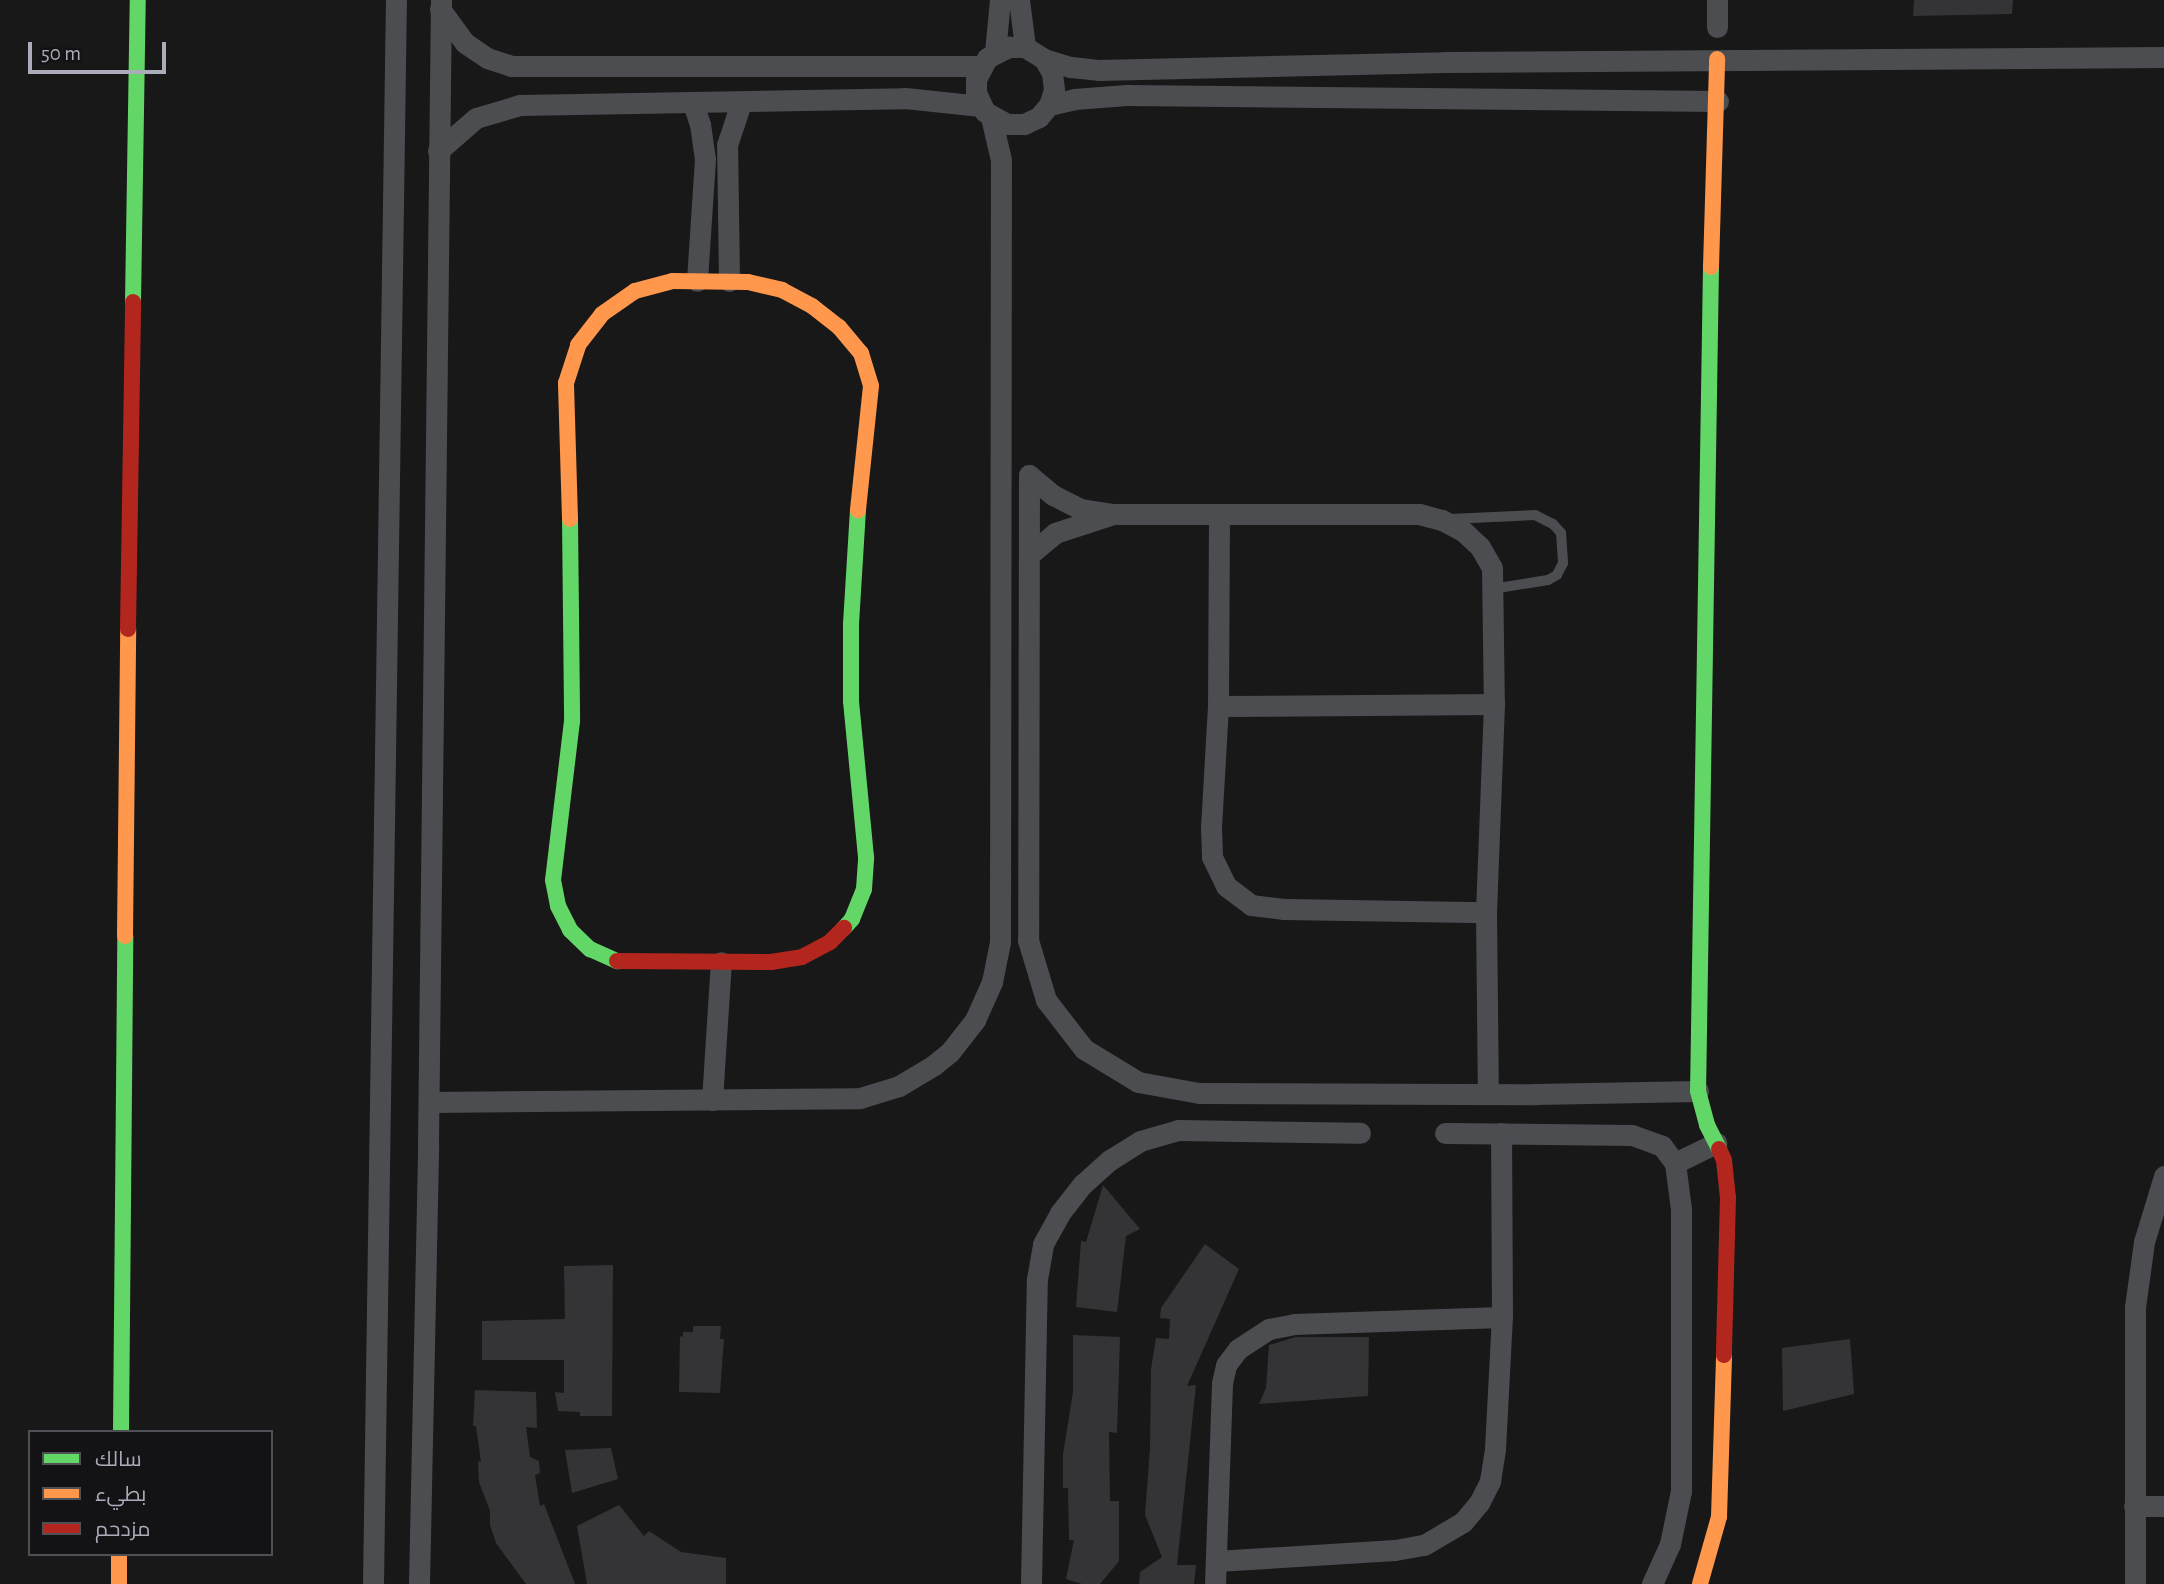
<!DOCTYPE html>
<html>
<head>
<meta charset="utf-8">
<style>
  body { margin:0 }
  #map { position:relative; width:2164px; height:1584px; overflow:hidden; background:#181818; font-family:"Alegreya Sans",Cairo,sans-serif }
  div>[style] { position:absolute }
  .building>* { inset:0; background:#343436 }
  .lane>* { height:10px; margin:-5px; padding:0 5px; transform-origin:5px; border-radius:5px; background:#4c4d51 }
  .street>* { height:21px; margin:-10.5px; padding:0 10.5px; transform-origin:10.5px; border-radius:10.5px; background:#4c4d51 }
  .fast>* { height:16px; margin:-8px; padding:0 8px; transform-origin:8px; border-radius:8px; background:#63d668 }
  .slow>* { height:16px; margin:-8px; padding:0 8px; transform-origin:8px; border-radius:8px; background:#ff974d }
  .jam>* { height:16px; margin:-8px; padding:0 8px; transform-origin:8px; border-radius:8px; background:#b3261e }
  span { translate:-50% -50%; white-space:nowrap; text-align:center; line-height:1.15; -webkit-text-stroke:5px #131214; paint-order:stroke }
  .legend { position:absolute; left:28px; top:1430px; width:245px; height:126px; box-sizing:border-box; background:#131214; border:2px solid #4f5056; margin:0; padding:9px 12px; list-style:none; font-size:21px; color:#aaacb9 }
  .legend li { display:flex; align-items:center; gap:14px; height:35px }
  .legend b { width:35px; border:2px solid #4f5056 }
  .scale { position:absolute; left:28px; top:42px; width:138px; height:32px; box-sizing:border-box; border:4px solid #aaacb9; border-top:0; padding-left:9px; font-size:21px; line-height:24px; white-space:nowrap; color:#aaacb9; -webkit-text-stroke:5px #131214; paint-order:stroke }
</style>
</head>
<body>
<div id="map">
  <div class="building">
    <div style="clip-path:polygon(1914px 0,2013px 0,2012px 14px,1913px 16px)"></div>
    <div style="clip-path:polygon(1103px 1185px,1140px 1229px,1126px 1236px,1117px 1312px,1076px 1307px,1081px 1241px,1086px 1242px)"></div>
    <div style="clip-path:polygon(1205px 1244px,1239px 1269px,1187px 1386px,1196px 1385px,1177px 1565px,1196px 1565px,1194px 1584px,1139px 1584px,1140px 1572px,1162px 1557px,1145px 1515px,1150px 1448px,1151px 1369px,1156px 1338px,1169px 1339px,1170px 1319px,1160px 1318px,1161px 1308px)"></div>
    <div style="clip-path:polygon(613px 1265px,612px 1416px,580px 1416px,580px 1412px,558px 1411px,555px 1392px,564px 1393px,564px 1360px,482px 1360px,482px 1321px,565px 1319px,564px 1266px)"></div>
    <div style="clip-path:polygon(693px 1326px,721px 1326px,720px 1339px,724px 1339px,720px 1393px,679px 1392px,680px 1336px,683px 1337px,683px 1332px,693px 1332px)"></div>
    <div style="clip-path:polygon(1073px 1335px,1120px 1337px,1117px 1433px,1109px 1432px,1110px 1501px,1119px 1501px,1119px 1561px,1100px 1584px,1082px 1584px,1066px 1579px,1074px 1540px,1069px 1540px,1068px 1488px,1063px 1488px,1063px 1454px,1073px 1392px)"></div>
    <div style="clip-path:polygon(1296px 1337px,1369px 1337px,1368px 1396px,1259px 1404px,1266px 1388px,1269px 1345px)"></div>
    <div style="clip-path:polygon(1850px 1339px,1854px 1394px,1783px 1411px,1782px 1348px)"></div>
    <div style="clip-path:polygon(475px 1390px,536px 1392px,537px 1428px,526px 1427px,530px 1457px,539px 1461px,540px 1473px,535px 1475px,540px 1506px,544px 1504px,575px 1584px,526px 1584px,496px 1543px,490px 1525px,490px 1511px,479px 1482px,478px 1461px,481px 1462px,476px 1426px,473px 1426px)"></div>
    <div style="clip-path:polygon(611px 1448px,618px 1479px,572px 1493px,565px 1450px)"></div>
    <div style="clip-path:polygon(619px 1505px,644px 1536px,649px 1531px,681px 1552px,726px 1558px,726px 1584px,587px 1584px,577px 1526px)"></div>
  </div>
  <div class="lane">
    <div style="left:1450px;top:519px;width:85px;rotate:-2.7deg"></div>
    <div style="left:1535px;top:515px;width:20px;rotate:27deg"></div>
    <div style="left:1553px;top:524px;width:12px;rotate:48deg"></div>
    <div style="left:1561px;top:533px;width:30px;rotate:86deg"></div>
    <div style="left:1563px;top:563px;width:13px;rotate:117deg"></div>
    <div style="left:1557px;top:575px;width:10px;rotate:151deg"></div>
    <div style="left:1548px;top:580px;width:57px;rotate:170.9deg"></div>
  </div>
  <div class="street">
    <div style="left:1019px;top:0;width:47px;rotate:82.7deg"></div>
    <div style="left:1717px;top:0;width:27px;rotate:90deg"></div>
    <div style="left:440px;top:9px;width:42px;rotate:53.7deg"></div>
    <div style="left:465px;top:43px;width:27px;rotate:34deg"></div>
    <div style="left:487px;top:58px;width:25px;rotate:18deg"></div>
    <div style="left:511px;top:66px;width:470px"></div>
    <div style="left:995px;top:52px;width:52px;rotate:-84.5deg"></div>
    <div style="left:1044px;top:59px;width:16px;rotate:60deg"></div>
    <div style="left:1052px;top:73px;width:17px;rotate:83deg"></div>
    <div style="left:1054px;top:90px;width:16px;rotate:108deg"></div>
    <div style="left:1049px;top:105px;width:16px;rotate:130deg"></div>
    <div style="left:1039px;top:117px;width:17px;rotate:155deg"></div>
    <div style="left:1024px;top:124px;width:17px;rotate:180deg"></div>
    <div style="left:1007px;top:124px;width:25px;rotate:-151deg"></div>
    <div style="left:985px;top:112px;width:21px;rotate:-115deg"></div>
    <div style="left:976px;top:93px;width:14px;rotate:-90deg"></div>
    <div style="left:976px;top:79px;width:24px;rotate:-62deg"></div>
    <div style="left:987px;top:58px;width:25px;rotate:-27deg"></div>
    <div style="left:1009px;top:47px;width:16px"></div>
    <div style="left:1025px;top:47px;width:22px;rotate:32deg"></div>
    <div style="left:1044px;top:59px;width:28px;rotate:17deg"></div>
    <div style="left:1071px;top:67px;width:27px;rotate:6deg"></div>
    <div style="left:1098px;top:70px;width:347px;rotate:-1.3deg"></div>
    <div style="left:1445px;top:62px;width:719px;rotate:-0.4deg"></div>
    <div style="left:693px;top:103px;width:22px;rotate:72deg"></div>
    <div style="left:700px;top:124px;width:35px;rotate:82deg"></div>
    <div style="left:705px;top:159px;width:122px;rotate:93.8deg"></div>
    <div style="left:1049px;top:105px;width:26px;rotate:-13deg"></div>
    <div style="left:1074px;top:99px;width:53px;rotate:-4.3deg"></div>
    <div style="left:1127px;top:95px;width:591px;rotate:0.58deg"></div>
    <div style="left:438px;top:151px;width:50px;rotate:-41deg"></div>
    <div style="left:476px;top:118px;width:46px;rotate:-16.5deg"></div>
    <div style="left:520px;top:105px;width:385px;rotate:-1deg"></div>
    <div style="left:905px;top:98px;width:76px;rotate:6deg"></div>
    <div style="left:729px;top:281px;width:136px;rotate:-90.8deg"></div>
    <div style="left:727px;top:145px;width:44px;rotate:-71.6deg"></div>
    <div style="left:1029px;top:475px;width:465px;rotate:90.1deg"></div>
    <div style="left:1028px;top:940px;width:63px;rotate:73.3deg"></div>
    <div style="left:1046px;top:1000px;width:62px;rotate:52.2deg"></div>
    <div style="left:1084px;top:1049px;width:63px;rotate:31.4deg"></div>
    <div style="left:1138px;top:1082px;width:62px;rotate:10.2deg"></div>
    <div style="left:1199px;top:1093px;width:337px;rotate:0.2deg"></div>
    <div style="left:1536px;top:1094px;width:162px;rotate:-1.1deg"></div>
    <div style="left:1029px;top:475px;width:31px;rotate:40deg"></div>
    <div style="left:1053px;top:495px;width:31px;rotate:27deg"></div>
    <div style="left:1081px;top:509px;width:31px;rotate:9deg"></div>
    <div style="left:1112px;top:514px;width:307px"></div>
    <div style="left:1419px;top:514px;width:24px;rotate:15deg"></div>
    <div style="left:1442px;top:520px;width:24px;rotate:28deg"></div>
    <div style="left:1463px;top:531px;width:23px;rotate:43deg"></div>
    <div style="left:1480px;top:547px;width:24px;rotate:60deg"></div>
    <div style="left:1492px;top:568px;width:136px;rotate:89.2deg"></div>
    <div style="left:1494px;top:704px;width:208px;rotate:92.2deg"></div>
    <div style="left:1486px;top:912px;width:182px;rotate:89.4deg"></div>
    <div style="left:1219px;top:516px;width:190px;rotate:90.3deg"></div>
    <div style="left:1218px;top:706px;width:121px;rotate:93.3deg"></div>
    <div style="left:1211px;top:827px;width:30px;rotate:88deg"></div>
    <div style="left:1212px;top:857px;width:32px;rotate:64deg"></div>
    <div style="left:1226px;top:886px;width:31px;rotate:37deg"></div>
    <div style="left:1251px;top:905px;width:33px;rotate:7deg"></div>
    <div style="left:1284px;top:909px;width:202px;rotate:0.9deg"></div>
    <div style="left:1029px;top:555px;width:34px;rotate:-40deg"></div>
    <div style="left:1055px;top:533px;width:58px;rotate:-18.1deg"></div>
    <div style="left:1218px;top:706px;width:276px;rotate:-0.4deg"></div>
    <div style="left:712px;top:1100px;width:138px;rotate:-86.3deg"></div>
    <div style="left:429px;top:1102px;width:431px;rotate:-0.5deg"></div>
    <div style="left:860px;top:1098px;width:41px;rotate:-17.1deg"></div>
    <div style="left:899px;top:1086px;width:41px;rotate:-31deg"></div>
    <div style="left:934px;top:1065px;width:21px;rotate:-39deg"></div>
    <div style="left:950px;top:1052px;width:41px;rotate:-52deg"></div>
    <div style="left:975px;top:1020px;width:42px;rotate:-65.9deg"></div>
    <div style="left:992px;top:982px;width:41px;rotate:-78.7deg"></div>
    <div style="left:1000px;top:942px;width:782px;rotate:-89.93deg"></div>
    <div style="left:1001px;top:160px;width:44px;rotate:-103.1deg"></div>
    <div style="left:1445px;top:1133px;width:187px;rotate:0.6deg"></div>
    <div style="left:1632px;top:1135px;width:32px;rotate:20deg"></div>
    <div style="left:1662px;top:1146px;width:21px;rotate:53deg"></div>
    <div style="left:1675px;top:1163px;width:46px;rotate:82.6deg"></div>
    <div style="left:1681px;top:1209px;width:282px;rotate:90deg"></div>
    <div style="left:1681px;top:1491px;width:54px;rotate:101.7deg"></div>
    <div style="left:1670px;top:1544px;width:44px;rotate:114.2deg"></div>
    <div style="left:1675px;top:1163px;width:46px;rotate:-26deg"></div>
    <div style="left:2134px;top:1506px;width:30px"></div>
    <div style="left:1216px;top:1561px;width:179px;rotate:-3.5deg"></div>
    <div style="left:1395px;top:1550px;width:29px;rotate:-10deg"></div>
    <div style="left:1424px;top:1545px;width:45px;rotate:-30.5deg"></div>
    <div style="left:1463px;top:1522px;width:25px;rotate:-50deg"></div>
    <div style="left:1479px;top:1503px;width:25px;rotate:-63deg"></div>
    <div style="left:1490px;top:1481px;width:32px;rotate:-81deg"></div>
    <div style="left:1495px;top:1449px;width:132px;rotate:-87deg"></div>
    <div style="left:1502px;top:1317px;width:184px;rotate:-90.3deg"></div>
    <div style="left:373px;top:1584px;width:1584px;rotate:-89.17deg"></div>
    <div style="left:419px;top:1584px;width:439px;rotate:-88.8deg"></div>
    <div style="left:428px;top:1145px;width:1145px;rotate:-89.35deg"></div>
    <div style="left:1031px;top:1584px;width:305px;rotate:-88.9deg"></div>
    <div style="left:1037px;top:1279px;width:36px;rotate:-80deg"></div>
    <div style="left:1043px;top:1244px;width:35px;rotate:-61deg"></div>
    <div style="left:1060px;top:1213px;width:37px;rotate:-52deg"></div>
    <div style="left:1083px;top:1184px;width:36px;rotate:-42deg"></div>
    <div style="left:1110px;top:1160px;width:36px;rotate:-32deg"></div>
    <div style="left:1140px;top:1141px;width:40px;rotate:-16deg"></div>
    <div style="left:1178px;top:1130px;width:182px;rotate:0.9deg"></div>
    <div style="left:1215px;top:1584px;width:201px;rotate:-88deg"></div>
    <div style="left:1222px;top:1383px;width:18px;rotate:-77deg"></div>
    <div style="left:1226px;top:1365px;width:20px;rotate:-53deg"></div>
    <div style="left:1238px;top:1349px;width:37px;rotate:-33deg"></div>
    <div style="left:1269px;top:1329px;width:25px;rotate:-11deg"></div>
    <div style="left:1294px;top:1324px;width:208px;rotate:-1.9deg"></div>
    <div style="left:2135px;top:1584px;width:277px;rotate:-90deg"></div>
    <div style="left:2135px;top:1307px;width:66px;rotate:-82.1deg"></div>
    <div style="left:2144px;top:1242px;width:69px;rotate:-73.1deg"></div>
  </div>
  <div class="fast">
    <div style="left:1711px;top:267px;width:824px;rotate:90.9deg"></div>
    <div style="left:1698px;top:1091px;width:35px;rotate:75deg"></div>
    <div style="left:1707px;top:1125px;width:27px;rotate:63deg"></div>
    <div style="left:133px;top:302px;width:302px;rotate:-89.1deg"></div>
    <div style="left:570px;top:519px;width:202px;rotate:89.4deg"></div>
    <div style="left:572px;top:721px;width:160px;rotate:96.8deg"></div>
    <div style="left:553px;top:880px;width:26px;rotate:79deg"></div>
    <div style="left:558px;top:906px;width:27px;rotate:63deg"></div>
    <div style="left:570px;top:930px;width:28px;rotate:44deg"></div>
    <div style="left:590px;top:949px;width:30px;rotate:24deg"></div>
    <div style="left:844px;top:928px;width:12px;rotate:-48deg"></div>
    <div style="left:852px;top:919px;width:32px;rotate:-68deg"></div>
    <div style="left:864px;top:889px;width:32px;rotate:-86deg"></div>
    <div style="left:866px;top:857px;width:157px;rotate:-95.5deg"></div>
    <div style="left:851px;top:701px;width:77px;rotate:-90deg"></div>
    <div style="left:851px;top:624px;width:114px;rotate:-86.5deg"></div>
    <div style="left:121px;top:1432px;width:496px;rotate:-89.5deg"></div>
  </div>
  <div class="slow">
    <div style="left:1711px;top:267px;width:208px;rotate:-88.3deg"></div>
    <div style="left:673px;top:281px;width:75px;rotate:0.8deg"></div>
    <div style="left:748px;top:282px;width:35px;rotate:13deg"></div>
    <div style="left:782px;top:290px;width:34px;rotate:28deg"></div>
    <div style="left:812px;top:306px;width:34px;rotate:38deg"></div>
    <div style="left:839px;top:327px;width:34px;rotate:50deg"></div>
    <div style="left:861px;top:353px;width:34px;rotate:73deg"></div>
    <div style="left:871px;top:386px;width:125px;rotate:96deg"></div>
    <div style="left:570px;top:519px;width:136px;rotate:-91.7deg"></div>
    <div style="left:566px;top:383px;width:40px;rotate:-72deg"></div>
    <div style="left:578px;top:345px;width:39px;rotate:-52deg"></div>
    <div style="left:602px;top:314px;width:40px;rotate:-34.9deg"></div>
    <div style="left:635px;top:291px;width:39px;rotate:-15deg"></div>
    <div style="left:125px;top:936px;width:307px;rotate:-89.4deg"></div>
    <div style="left:119px;top:1554px;width:30px;rotate:90deg"></div>
    <div style="left:1700px;top:1584px;width:70px;rotate:-74.2deg"></div>
    <div style="left:1719px;top:1517px;width:162px;rotate:-88.2deg"></div>
  </div>
  <div class="jam">
    <div style="left:128px;top:629px;width:327px;rotate:-89.1deg"></div>
    <div style="left:617px;top:961px;width:154px;rotate:0.4deg"></div>
    <div style="left:771px;top:962px;width:31px;rotate:-9deg"></div>
    <div style="left:802px;top:957px;width:32px;rotate:-28deg"></div>
    <div style="left:830px;top:942px;width:20px;rotate:-45deg"></div>
    <div style="left:1719px;top:1149px;width:12px;rotate:66deg"></div>
    <div style="left:1724px;top:1160px;width:37px;rotate:84deg"></div>
    <div style="left:1728px;top:1197px;width:158px;rotate:91.5deg"></div>
  </div>
  <ul class="legend">
  <li><b style="height:9px;background:#63d668"></b>سالك</li>
  <li><b style="height:9px;background:#ff974d"></b>بطيء</li>
  <li><b style="height:9px;background:#b3261e"></b>مزدحم</li>
  </ul>
  <div class="scale">50 m</div>
</div>
</body>
</html>
